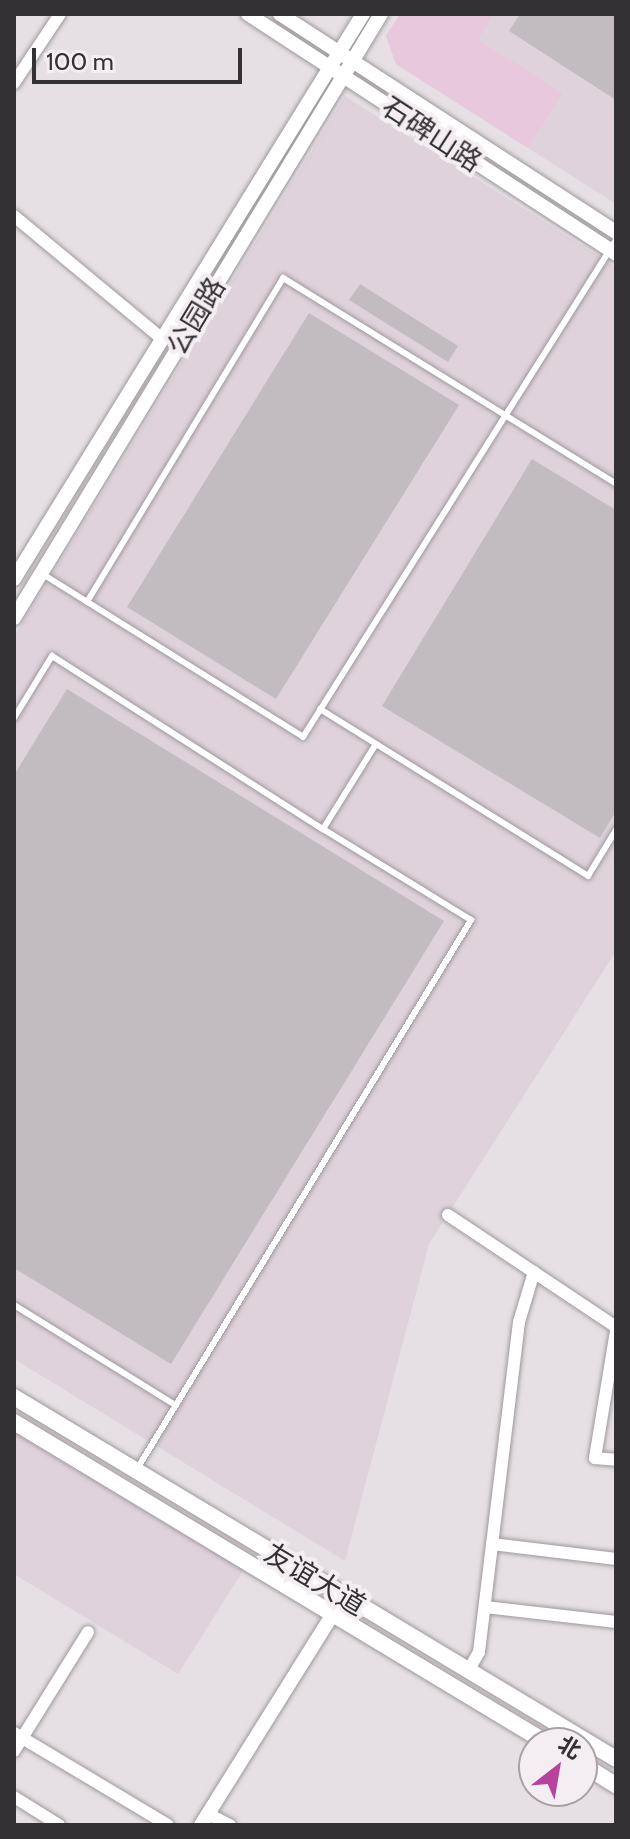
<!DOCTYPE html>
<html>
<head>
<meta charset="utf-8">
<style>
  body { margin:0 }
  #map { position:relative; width:630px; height:1839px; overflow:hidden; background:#e6e0e4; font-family:Cabin,"Noto Sans SC",sans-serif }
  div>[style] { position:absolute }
  .built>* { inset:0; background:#dfd2db }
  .green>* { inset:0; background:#e7c8dd }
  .building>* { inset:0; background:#c2bcc0 }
  .roads { filter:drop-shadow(0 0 2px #9e989c) drop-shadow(0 0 2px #9e989c) }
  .service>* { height:6px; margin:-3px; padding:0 3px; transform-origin:3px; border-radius:3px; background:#fff }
  .minor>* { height:12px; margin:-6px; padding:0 6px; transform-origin:6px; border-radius:6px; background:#fff }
  .tertiary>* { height:14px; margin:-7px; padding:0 7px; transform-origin:7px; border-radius:7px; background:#fff }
  .secondary>* { height:16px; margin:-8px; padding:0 8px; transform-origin:8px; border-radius:8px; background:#fff }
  span { translate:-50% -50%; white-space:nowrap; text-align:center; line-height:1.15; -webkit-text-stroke:8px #f4edf1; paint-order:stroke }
  .street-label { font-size:28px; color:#333133 }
  .frame { position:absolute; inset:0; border:16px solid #333133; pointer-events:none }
  .north { position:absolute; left:518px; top:1727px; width:80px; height:80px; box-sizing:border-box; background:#f4edf1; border:2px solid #a7a2a5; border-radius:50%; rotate:31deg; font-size:22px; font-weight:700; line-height:32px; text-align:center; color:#333133 }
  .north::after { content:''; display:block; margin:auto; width:28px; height:36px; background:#b6429b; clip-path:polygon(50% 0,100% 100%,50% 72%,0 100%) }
  .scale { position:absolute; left:32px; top:48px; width:210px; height:36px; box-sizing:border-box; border:4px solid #333133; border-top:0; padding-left:10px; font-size:24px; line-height:28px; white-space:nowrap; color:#333133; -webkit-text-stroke:6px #f4edf1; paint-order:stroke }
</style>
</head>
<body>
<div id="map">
  <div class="built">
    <div style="clip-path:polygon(400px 14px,616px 14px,616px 204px,396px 64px,386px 36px)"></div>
    <div style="clip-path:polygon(345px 96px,616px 267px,616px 951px,429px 1244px,345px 1561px,14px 1359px,14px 637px)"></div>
    <div style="clip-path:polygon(14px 1427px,246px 1566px,178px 1674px,14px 1574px)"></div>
  </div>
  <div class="green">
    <div style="clip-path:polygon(400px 14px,494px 14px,478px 40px,563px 93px,528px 148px,396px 64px,386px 36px)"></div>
  </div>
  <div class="building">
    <div style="clip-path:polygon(520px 14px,616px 14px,616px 100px,509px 31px)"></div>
    <div style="clip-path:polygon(360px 284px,458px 346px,448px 362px,349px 300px)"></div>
    <div style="clip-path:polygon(309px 313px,459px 405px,276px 699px,127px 607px)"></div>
    <div style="clip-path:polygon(532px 459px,616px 510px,616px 811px,600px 838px,382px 706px)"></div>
    <div style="clip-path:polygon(67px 689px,444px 921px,171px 1364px,14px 1268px,14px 775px)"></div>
  </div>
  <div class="roads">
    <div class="service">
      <div style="left:41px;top:573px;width:309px;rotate:32deg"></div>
      <div style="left:303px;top:737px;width:587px;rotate:-57.8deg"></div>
      <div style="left:87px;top:602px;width:379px;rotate:-58.8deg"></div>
      <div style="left:283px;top:278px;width:392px;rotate:31.7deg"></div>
      <div style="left:320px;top:709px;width:316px;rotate:31.9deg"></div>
      <div style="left:588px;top:876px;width:54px;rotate:-58.7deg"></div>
      <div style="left:14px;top:718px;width:73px;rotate:-58.5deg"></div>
      <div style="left:52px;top:656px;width:322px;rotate:32.6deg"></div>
      <div style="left:14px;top:1305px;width:190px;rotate:31.8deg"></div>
      <div style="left:137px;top:1469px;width:643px;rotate:-58.68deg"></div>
      <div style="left:471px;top:920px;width:174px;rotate:-148.4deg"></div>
      <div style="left:323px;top:829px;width:100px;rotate:-58.1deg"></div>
    </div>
    <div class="minor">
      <div style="left:14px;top:83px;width:83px;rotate:-56.3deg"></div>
      <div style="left:14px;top:216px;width:192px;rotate:39.7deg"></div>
      <div style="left:448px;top:1215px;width:202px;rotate:33.7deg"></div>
      <div style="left:534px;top:1272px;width:52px;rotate:106.7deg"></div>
      <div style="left:519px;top:1322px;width:224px;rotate:96.9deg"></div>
      <div style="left:492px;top:1544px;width:125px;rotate:6.9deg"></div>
      <div style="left:616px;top:1331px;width:129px;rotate:99.4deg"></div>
      <div style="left:595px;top:1458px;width:21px;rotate:5deg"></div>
      <div style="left:485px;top:1607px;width:132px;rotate:6.5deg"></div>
      <div style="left:468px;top:1671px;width:22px;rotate:-60deg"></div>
      <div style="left:479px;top:1652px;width:109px;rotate:-83.1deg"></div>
      <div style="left:14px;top:1733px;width:179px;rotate:30.9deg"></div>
      <div style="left:14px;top:1751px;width:140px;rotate:-58.1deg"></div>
      <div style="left:14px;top:1797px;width:53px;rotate:31.9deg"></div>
      <div style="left:208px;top:1814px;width:25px;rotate:27deg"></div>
    </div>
    <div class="tertiary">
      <div style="left:248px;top:14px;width:439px;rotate:33.1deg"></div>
      <div style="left:280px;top:14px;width:401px;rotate:33deg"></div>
      <div style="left:14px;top:579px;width:664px;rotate:-58.3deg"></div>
      <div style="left:14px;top:618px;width:707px;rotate:-58.72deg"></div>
      <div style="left:201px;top:1825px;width:249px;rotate:-58deg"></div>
    </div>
    <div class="secondary">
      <div style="left:14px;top:1397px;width:702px;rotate:31.02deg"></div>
      <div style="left:14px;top:1422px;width:622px;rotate:31.06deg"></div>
      <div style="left:582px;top:1764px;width:40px;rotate:32deg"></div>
    </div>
  </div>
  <div class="street-label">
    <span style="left:432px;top:134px;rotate:33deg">石碑山路</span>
    <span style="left:196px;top:316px;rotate:-59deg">公园路</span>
    <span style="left:315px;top:1579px;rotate:31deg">友谊大道</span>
  </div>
  <div class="frame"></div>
  <div class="north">北</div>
  <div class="scale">100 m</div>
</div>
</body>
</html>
